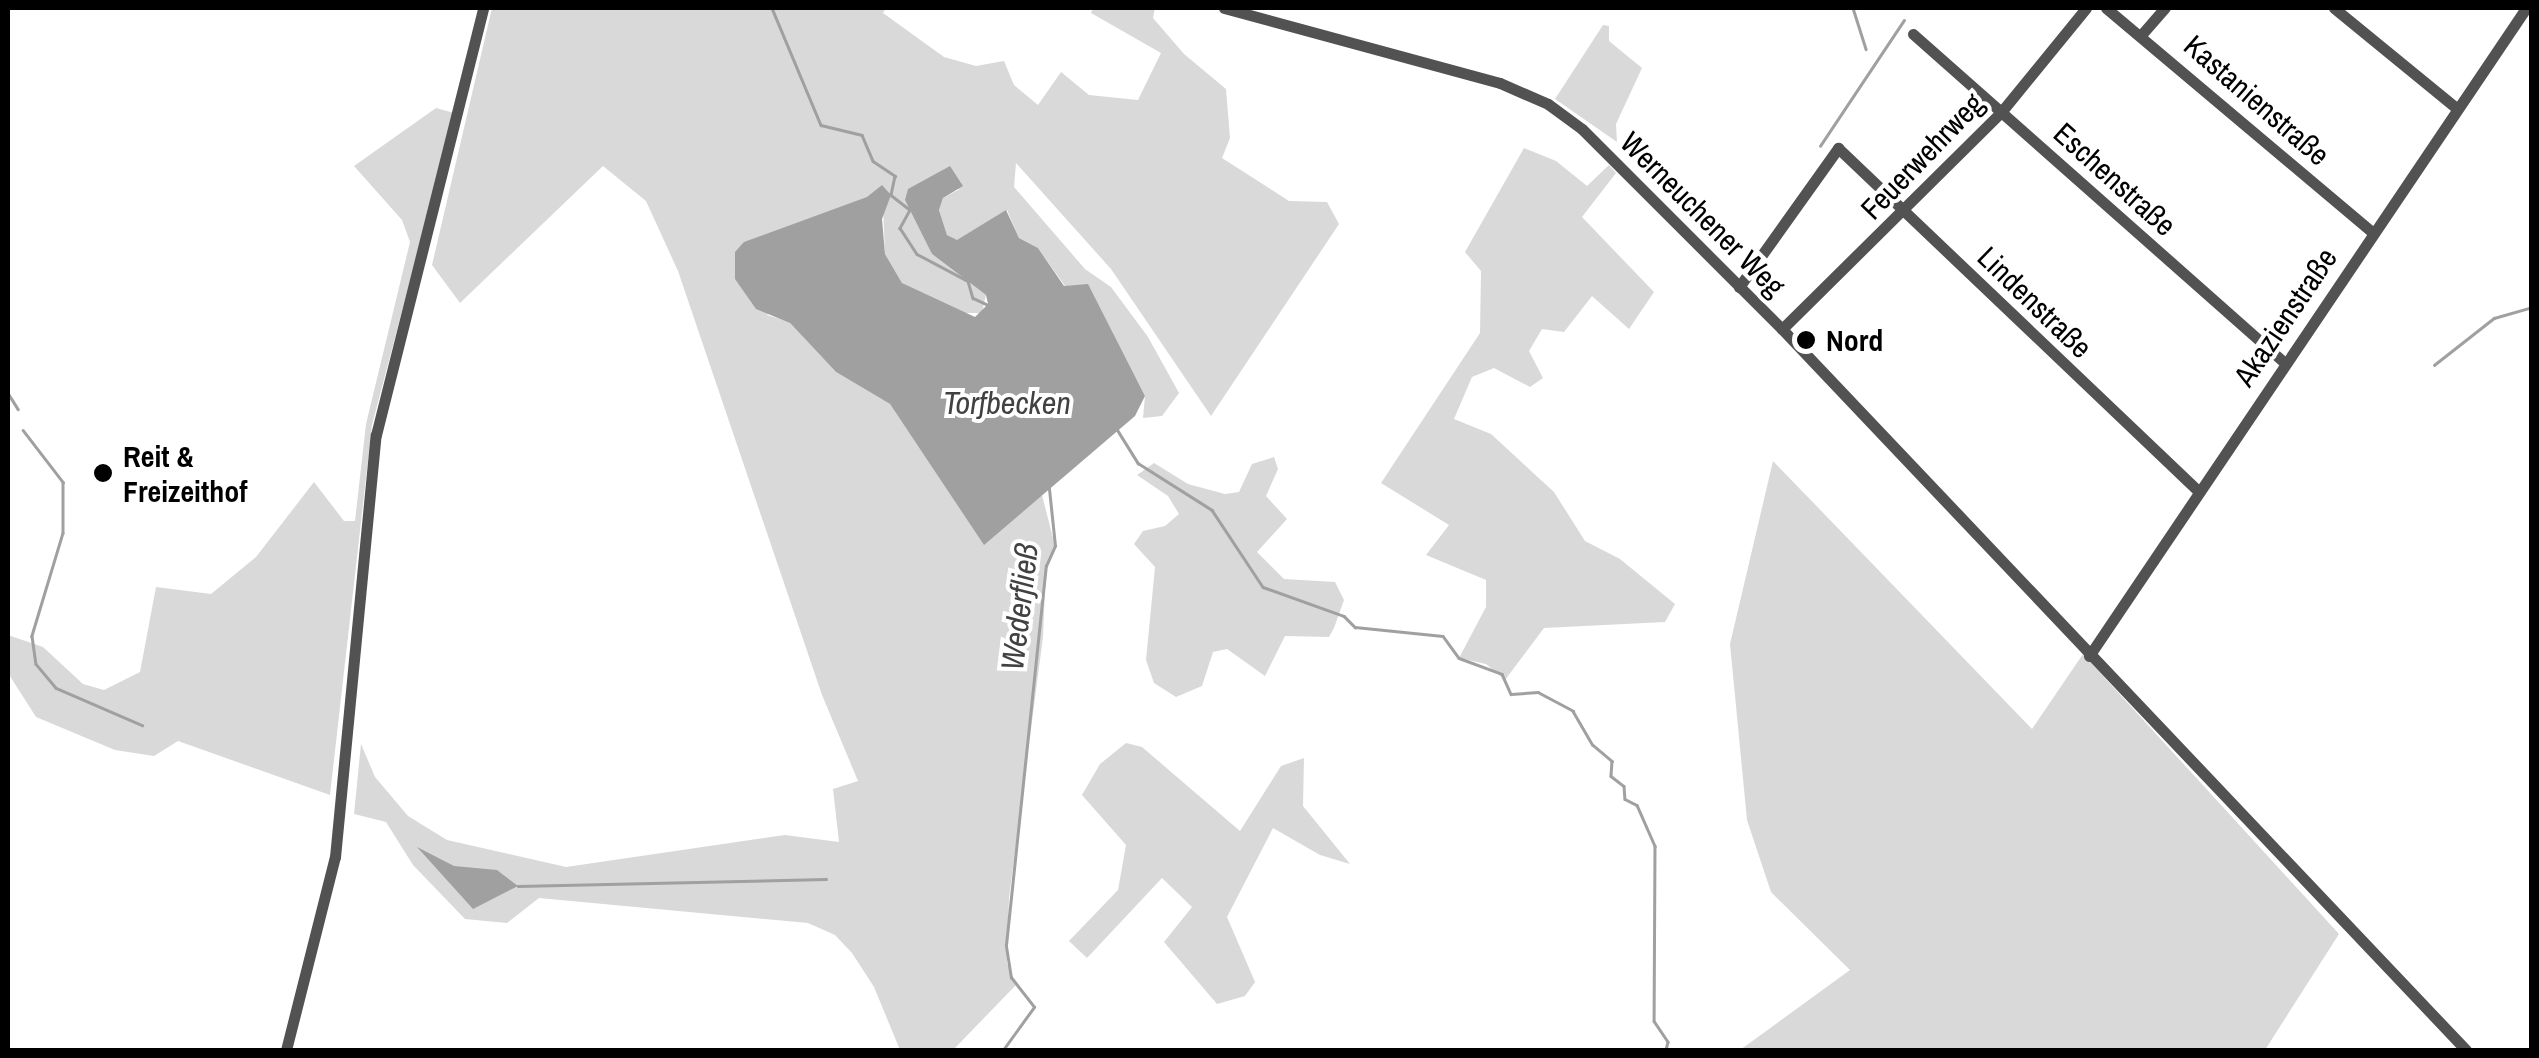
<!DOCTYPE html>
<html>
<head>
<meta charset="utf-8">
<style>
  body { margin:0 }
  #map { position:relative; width:2539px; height:1058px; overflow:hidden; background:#fff; font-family:"Archivo Narrow",sans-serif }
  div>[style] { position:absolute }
  .green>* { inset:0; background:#d9d9d9 }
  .water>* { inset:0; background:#a0a0a0 }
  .stream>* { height:2.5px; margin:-1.25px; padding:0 1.25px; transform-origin:1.25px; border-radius:1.25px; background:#a0a0a0 }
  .minor>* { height:11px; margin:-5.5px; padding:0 5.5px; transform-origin:5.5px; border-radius:5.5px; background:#525252 }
  .dots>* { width:28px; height:28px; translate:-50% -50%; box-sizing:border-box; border:5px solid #fff; border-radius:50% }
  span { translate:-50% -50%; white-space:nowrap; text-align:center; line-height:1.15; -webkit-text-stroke:8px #fff; paint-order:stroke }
  .street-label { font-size:30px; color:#000 }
  .poi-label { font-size:30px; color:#000; font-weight:700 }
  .left { translate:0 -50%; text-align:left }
  .water-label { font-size:32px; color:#414141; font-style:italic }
  .frame { position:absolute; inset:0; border:10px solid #000; pointer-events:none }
</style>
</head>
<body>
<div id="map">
  <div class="green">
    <div style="clip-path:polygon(492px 8px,886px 8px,883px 13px,944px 57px,976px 66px,1004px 61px,1014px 85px,1038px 105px,1061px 72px,1089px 95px,1138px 100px,1161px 53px,1091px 13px,1093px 8px,1155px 8px,1153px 18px,1184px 54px,1226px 89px,1230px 138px,1222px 158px,1289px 201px,1327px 202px,1339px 224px,1211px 416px,1111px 269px,1016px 163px,1014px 187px,1085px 269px,1111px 287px,1148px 337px,1179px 393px,1162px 416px,1143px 418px,1145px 396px,1088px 285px,1065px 286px,1038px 248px,1019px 238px,1007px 210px,957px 241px,947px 235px,939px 210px,943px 198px,960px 189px,908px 189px,932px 254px,986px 295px,982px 313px,958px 313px,902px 283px,885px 254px,882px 185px,767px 315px,789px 322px,836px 372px,890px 404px,984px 544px,1042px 495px,1055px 546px,1046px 566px,1043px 637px,1009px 898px,1007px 963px,1016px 985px,953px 1050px,900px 1050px,874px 987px,852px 953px,835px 935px,808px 923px,539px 898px,507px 923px,465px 919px,413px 865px,386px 822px,354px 814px,361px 744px,375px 777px,408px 816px,447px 840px,566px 867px,785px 835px,839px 842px,833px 789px,858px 781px,822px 695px,678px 271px,646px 201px,603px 166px,460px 303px,432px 265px)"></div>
    <div style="clip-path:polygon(1603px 25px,1609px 26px,1609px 41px,1642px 68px,1616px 124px,1617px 142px,1555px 99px)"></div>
    <div style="clip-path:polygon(436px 108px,454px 113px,372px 425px,330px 795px,178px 741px,154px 756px,115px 750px,36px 717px,8px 673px,8px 635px,43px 647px,83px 684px,104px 690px,140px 672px,156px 587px,211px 594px,256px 557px,314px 482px,344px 521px,355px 521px,366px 424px,410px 242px,402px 220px,354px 166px)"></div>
    <div style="clip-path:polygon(1524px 148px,1556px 161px,1587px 186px,1609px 165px,1616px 173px,1582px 217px,1654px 292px,1629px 329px,1592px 296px,1564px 332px,1542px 329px,1529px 351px,1543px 378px,1530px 387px,1494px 368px,1472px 377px,1454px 419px,1491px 434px,1554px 492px,1585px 541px,1620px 559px,1675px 604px,1665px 622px,1544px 628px,1505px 680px,1486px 664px,1459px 658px,1486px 607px,1486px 580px,1426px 555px,1449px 525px,1381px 483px,1480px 333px,1481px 271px,1465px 252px)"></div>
    <div style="clip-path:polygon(1274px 457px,1278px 469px,1266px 496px,1287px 519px,1257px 552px,1284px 579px,1335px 582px,1344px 600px,1334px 628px,1329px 637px,1285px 636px,1265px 676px,1227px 649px,1213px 652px,1202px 686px,1176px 697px,1154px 683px,1146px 660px,1155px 567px,1134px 544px,1143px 531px,1165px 526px,1179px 514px,1168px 496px,1137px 475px,1154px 463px,1188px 484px,1225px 494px,1239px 492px,1252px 464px)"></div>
    <div style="clip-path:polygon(1773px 461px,2032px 729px,2083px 654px,2339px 934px,2265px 1050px,1740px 1050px,1850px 970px,1771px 892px,1747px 820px,1730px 644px)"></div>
    <div style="clip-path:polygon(1126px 743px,1142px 747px,1240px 831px,1281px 766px,1304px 758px,1303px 806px,1350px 864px,1320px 855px,1273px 828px,1227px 917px,1255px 982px,1245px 996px,1217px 1004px,1164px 942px,1192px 907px,1162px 878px,1087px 958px,1069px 941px,1118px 890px,1126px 845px,1082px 795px,1100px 764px)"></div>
  </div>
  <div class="water">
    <div style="clip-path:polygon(950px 166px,963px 186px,943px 198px,939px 210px,947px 235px,957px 240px,1006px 210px,1019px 238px,1038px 248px,1064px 286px,1088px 284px,1145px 396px,1135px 416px,984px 545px,890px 404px,836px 372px,790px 323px,756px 309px,735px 279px,735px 252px,744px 242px,867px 197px,882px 185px,891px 195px,882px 219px,885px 254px,902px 283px,975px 317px,988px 304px,986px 295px,932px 254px,905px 200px,908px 189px)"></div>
    <div style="clip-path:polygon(417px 847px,454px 866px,497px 870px,518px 886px,473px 909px)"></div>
  </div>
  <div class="stream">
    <div style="left:772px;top:8px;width:127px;rotate:67.3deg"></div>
    <div style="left:821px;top:125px;width:42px;rotate:13.7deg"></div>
    <div style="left:862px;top:135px;width:28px;rotate:67deg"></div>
    <div style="left:873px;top:161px;width:27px;rotate:34deg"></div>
    <div style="left:895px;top:176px;width:19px;rotate:102deg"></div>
    <div style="left:891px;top:195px;width:24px;rotate:38deg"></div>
    <div style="left:910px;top:210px;width:21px;rotate:119deg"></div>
    <div style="left:900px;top:228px;width:31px;rotate:57deg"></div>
    <div style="left:917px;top:254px;width:58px;rotate:27.9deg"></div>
    <div style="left:968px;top:281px;width:18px;rotate:74deg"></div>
    <div style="left:973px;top:298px;width:19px;rotate:25deg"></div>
    <div style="left:1853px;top:8px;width:43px;rotate:72.4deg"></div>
    <div style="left:1820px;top:146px;width:151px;rotate:-56.3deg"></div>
    <div style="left:2434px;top:365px;width:76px;rotate:-38.1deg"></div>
    <div style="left:2494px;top:318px;width:40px;rotate:-16deg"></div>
    <div style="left:8px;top:393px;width:19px;rotate:58deg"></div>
    <div style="left:1115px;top:426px;width:44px;rotate:58.1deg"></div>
    <div style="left:1138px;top:463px;width:88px;rotate:32.4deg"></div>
    <div style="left:1212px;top:510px;width:92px;rotate:56.5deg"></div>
    <div style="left:1263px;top:587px;width:86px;rotate:19.7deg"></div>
    <div style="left:1344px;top:616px;width:16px;rotate:45deg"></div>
    <div style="left:1355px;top:627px;width:88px;rotate:5.8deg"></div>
    <div style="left:1443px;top:636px;width:27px;rotate:54deg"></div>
    <div style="left:1459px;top:658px;width:46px;rotate:20.4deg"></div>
    <div style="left:1502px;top:674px;width:22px;rotate:66deg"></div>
    <div style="left:1511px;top:694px;width:27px;rotate:-4deg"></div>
    <div style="left:1538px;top:692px;width:40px;rotate:28deg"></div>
    <div style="left:1573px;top:711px;width:39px;rotate:60deg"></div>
    <div style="left:1593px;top:745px;width:25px;rotate:40deg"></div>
    <div style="left:1612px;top:761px;width:15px;rotate:94deg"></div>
    <div style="left:1611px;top:776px;width:16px;rotate:38deg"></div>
    <div style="left:1624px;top:786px;width:13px;rotate:86deg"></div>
    <div style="left:1625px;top:799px;width:13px;rotate:27deg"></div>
    <div style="left:1637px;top:805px;width:45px;rotate:66.3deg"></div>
    <div style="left:1655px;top:846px;width:175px;rotate:90.3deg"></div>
    <div style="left:1654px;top:1021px;width:25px;rotate:56deg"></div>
    <div style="left:1668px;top:1042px;width:8px;rotate:104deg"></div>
    <div style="left:23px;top:430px;width:66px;rotate:52.4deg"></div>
    <div style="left:63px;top:482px;width:51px;rotate:90deg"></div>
    <div style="left:63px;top:533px;width:108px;rotate:106.8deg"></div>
    <div style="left:32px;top:636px;width:28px;rotate:82deg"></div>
    <div style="left:36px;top:664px;width:31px;rotate:50deg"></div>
    <div style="left:56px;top:688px;width:94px;rotate:23.3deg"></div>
    <div style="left:518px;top:886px;width:308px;rotate:-1.3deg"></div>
    <div style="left:1003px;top:1050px;width:53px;rotate:-54.2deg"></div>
    <div style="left:1034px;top:1007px;width:37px;rotate:-128deg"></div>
    <div style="left:1011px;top:978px;width:33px;rotate:-99deg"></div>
    <div style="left:1006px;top:945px;width:381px;rotate:-84deg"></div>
    <div style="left:1046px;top:566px;width:22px;rotate:-66deg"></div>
    <div style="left:1055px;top:546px;width:57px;rotate:-96deg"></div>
  </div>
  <div class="minor">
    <div style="left:1224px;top:8px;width:286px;rotate:15.2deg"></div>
    <div style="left:1500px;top:83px;width:52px;rotate:23.6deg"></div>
    <div style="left:1548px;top:104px;width:42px;rotate:36.3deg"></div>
    <div style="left:1582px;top:129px;width:283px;rotate:45deg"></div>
    <div style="left:1782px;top:329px;width:994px;rotate:46.51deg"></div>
    <div style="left:2106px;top:8px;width:348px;rotate:40.1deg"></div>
    <div style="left:2334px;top:8px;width:158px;rotate:39.3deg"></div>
    <div style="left:1913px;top:34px;width:495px;rotate:41.5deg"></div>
    <div style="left:2142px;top:34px;width:35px;rotate:-49deg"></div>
    <div style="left:1739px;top:287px;width:171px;rotate:-54.5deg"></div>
    <div style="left:1838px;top:148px;width:497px;rotate:43.6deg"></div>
    <div style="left:1782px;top:329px;width:310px;rotate:-44.7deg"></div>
    <div style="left:2002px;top:111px;width:133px;rotate:-50.8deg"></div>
    <div style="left:2089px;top:656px;width:782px;rotate:-56deg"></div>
    <div style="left:286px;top:1050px;width:199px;rotate:-75.8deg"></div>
    <div style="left:335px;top:857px;width:424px;rotate:-84.5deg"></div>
    <div style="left:376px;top:435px;width:440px;rotate:-75.9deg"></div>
  </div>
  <div class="dots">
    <div style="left:1806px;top:340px;background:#000"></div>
    <div style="left:103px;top:473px;background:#000"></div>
  </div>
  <div class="street-label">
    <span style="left:2257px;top:100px;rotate:41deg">Kastanienstraße</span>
    <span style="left:1922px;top:156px;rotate:-46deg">Feuerwehrweg</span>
    <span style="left:2115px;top:179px;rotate:42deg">Eschenstraße</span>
    <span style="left:1703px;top:214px;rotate:45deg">Werneuchener Weg</span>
    <span style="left:2035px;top:302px;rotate:44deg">Lindenstraße</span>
    <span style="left:2285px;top:317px;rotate:-56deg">Akazienstraße</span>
  </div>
  <div class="poi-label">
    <span class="left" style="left:1826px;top:340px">Nord</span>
    <span class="left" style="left:123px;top:473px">Reit &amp;<br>Freizeithof</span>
  </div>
  <div class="water-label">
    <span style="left:1007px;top:403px">Torfbecken</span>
    <span style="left:1020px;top:607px;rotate:-83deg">Wederfließ</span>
  </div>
  <div class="frame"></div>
</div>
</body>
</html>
